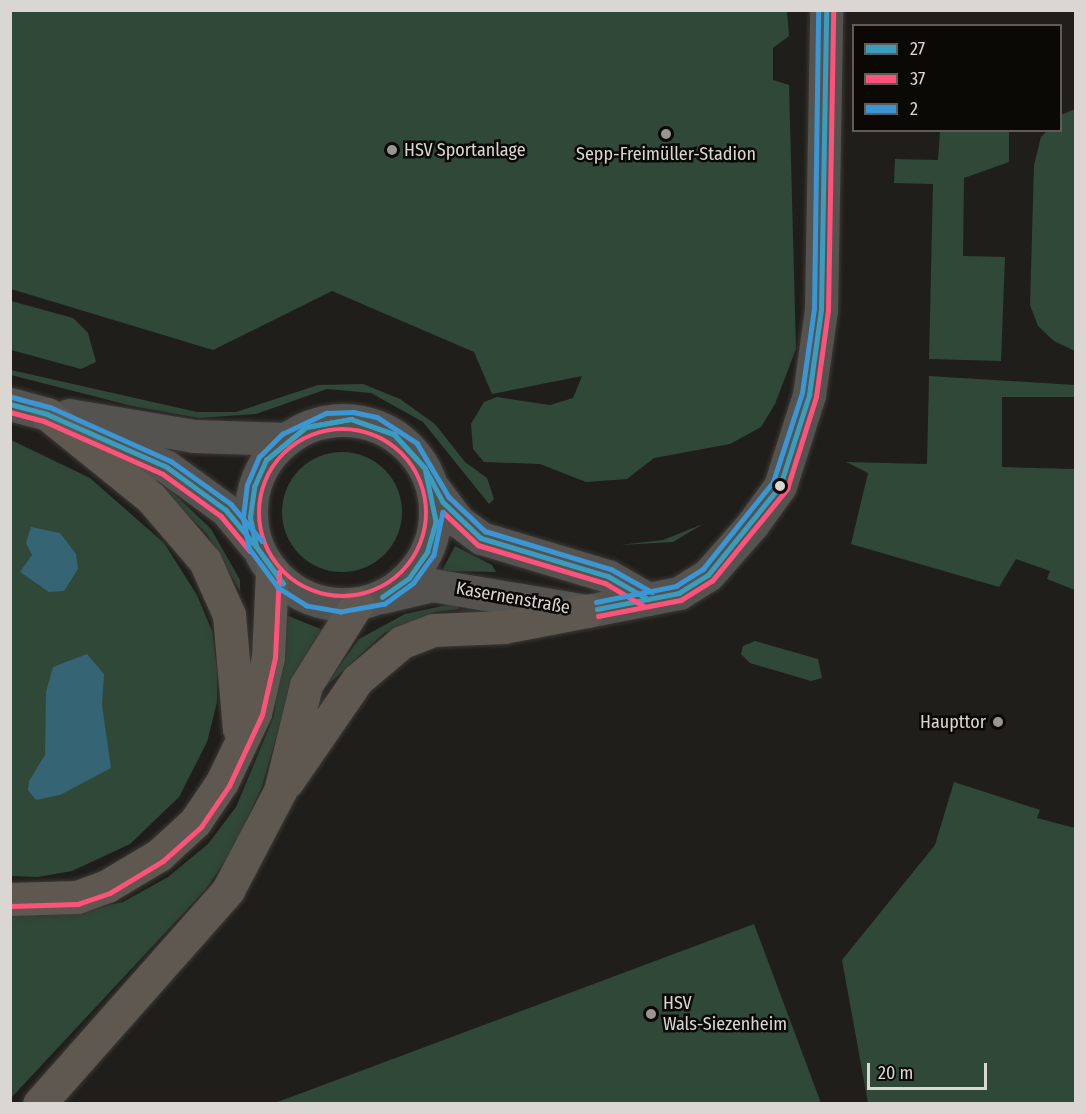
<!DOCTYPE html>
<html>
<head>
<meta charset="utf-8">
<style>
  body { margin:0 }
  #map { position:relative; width:1086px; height:1114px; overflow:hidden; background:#201e1a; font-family:"Fira Sans Condensed",sans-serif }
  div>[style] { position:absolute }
  .green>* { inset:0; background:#304837 }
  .round { border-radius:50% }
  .water>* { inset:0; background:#356474 }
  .roads { filter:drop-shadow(0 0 2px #3b3936) drop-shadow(0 0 2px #3b3936) }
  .tertiary>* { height:33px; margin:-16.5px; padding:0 16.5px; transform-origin:16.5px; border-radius:16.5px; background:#545350 }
  .secondary>* { height:33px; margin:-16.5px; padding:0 16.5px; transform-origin:16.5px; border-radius:16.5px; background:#545350 }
  .secondary>.ring { margin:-16.5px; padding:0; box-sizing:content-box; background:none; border:33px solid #545350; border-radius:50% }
  .motorway>* { height:33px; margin:-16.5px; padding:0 16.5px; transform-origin:16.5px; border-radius:16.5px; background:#5f5850 }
  .bus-1>* { height:4.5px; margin:-2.25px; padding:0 2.25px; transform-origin:2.25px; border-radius:2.25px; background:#3a9dbf }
  .bus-2>* { height:4.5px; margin:-2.25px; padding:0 2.25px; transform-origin:2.25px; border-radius:2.25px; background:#ff527a }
  .bus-2>.ring { margin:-2.25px; padding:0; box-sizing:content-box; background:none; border:4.5px solid #ff527a; border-radius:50% }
  .bus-3>* { height:4.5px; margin:-2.25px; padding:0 2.25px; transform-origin:2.25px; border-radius:2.25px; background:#3a96d5 }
  .dots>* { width:16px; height:16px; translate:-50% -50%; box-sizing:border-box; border:3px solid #0b0906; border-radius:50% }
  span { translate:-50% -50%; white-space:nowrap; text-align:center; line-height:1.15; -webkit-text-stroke:5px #0b0906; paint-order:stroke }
  .poi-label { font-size:18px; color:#dad7d2 }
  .left { translate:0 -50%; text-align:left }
  .right { translate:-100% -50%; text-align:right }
  .street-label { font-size:18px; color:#dad7d2 }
  .frame { position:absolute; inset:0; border:12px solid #dad7d2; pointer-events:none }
  .legend { position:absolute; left:852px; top:24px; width:210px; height:108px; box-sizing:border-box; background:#0b0906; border:2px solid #5e5b58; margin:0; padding:8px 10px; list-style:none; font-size:18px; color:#dad7d2 }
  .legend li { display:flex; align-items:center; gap:12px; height:30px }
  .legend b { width:30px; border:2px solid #5e5b58 }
  .scale { position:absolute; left:867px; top:1063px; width:120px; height:27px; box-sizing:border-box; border:3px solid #dad7d2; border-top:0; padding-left:8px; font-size:18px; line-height:21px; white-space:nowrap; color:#dad7d2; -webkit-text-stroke:4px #0b0906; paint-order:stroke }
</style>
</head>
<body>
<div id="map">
  <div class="green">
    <div style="clip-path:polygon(10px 11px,787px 11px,789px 36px,773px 48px,773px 80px,789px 85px,796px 349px,775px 404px,761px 427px,730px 444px,654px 458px,627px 479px,586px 482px,540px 464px,484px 462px,473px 449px,471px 424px,484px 402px,497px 397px,550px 405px,573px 398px,582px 376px,492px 394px,474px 352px,332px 291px,213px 350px,11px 289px)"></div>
    <div style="clip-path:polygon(1075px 109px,1075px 351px,1054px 341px,1038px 326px,1030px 305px,1034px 165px,1041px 137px,1047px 131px,1060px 130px,1061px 115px)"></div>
    <div style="clip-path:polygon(940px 131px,1009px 131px,1009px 162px,964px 178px,963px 256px,1005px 257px,1001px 361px,929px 359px,933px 184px,894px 183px,895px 159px,938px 160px)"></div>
    <div style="clip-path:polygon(11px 301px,73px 318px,88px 333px,96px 362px,81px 369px,11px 350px)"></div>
    <div style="clip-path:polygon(11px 370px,197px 412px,236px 412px,318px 385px,363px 384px,400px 399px,435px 424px,465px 462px,487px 478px,494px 499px,489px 504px,423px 422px,371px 393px,327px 389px,256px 414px,199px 418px,132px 406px,11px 375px)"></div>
    <div style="clip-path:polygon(929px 376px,1075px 385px,1075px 397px,1002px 397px,1002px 467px,1075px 469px,1075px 590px,1047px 579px,1050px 571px,1016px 559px,999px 587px,851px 544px,868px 473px,846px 462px,927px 464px)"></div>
    <div style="clip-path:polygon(11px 440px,90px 478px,164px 543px,197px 595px,212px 631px,217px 669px,217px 702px,207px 742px,179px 797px,130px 844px,72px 871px,38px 877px,11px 876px)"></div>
    <div class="round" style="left:282px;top:452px;width:120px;height:120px"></div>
    <div style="clip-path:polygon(162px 482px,211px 529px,240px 580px,240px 591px,207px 534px,163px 490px)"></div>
    <div style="clip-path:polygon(703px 524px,673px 542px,620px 545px,663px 540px)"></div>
    <div style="clip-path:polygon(455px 546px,492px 565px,496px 572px,442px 571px)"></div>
    <div style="clip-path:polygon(456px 603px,459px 609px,435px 612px,384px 633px,322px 690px,359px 639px,405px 614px)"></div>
    <div style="clip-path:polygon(286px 615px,328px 632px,286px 704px,261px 789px,232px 851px,205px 890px,11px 1098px,11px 915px,78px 912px,123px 902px,168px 877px,208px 844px,236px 807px,274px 716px)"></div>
    <div style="clip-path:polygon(755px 641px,818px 659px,822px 678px,811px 681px,750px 663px,741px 654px,743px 646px)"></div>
    <div style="clip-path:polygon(954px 782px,1040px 810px,1037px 818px,1075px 828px,1075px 1103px,868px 1103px,842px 960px,935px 845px)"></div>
    <div style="clip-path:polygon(754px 924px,821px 1103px,275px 1103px)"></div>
  </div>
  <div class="water">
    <div style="clip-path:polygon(31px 527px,60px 533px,76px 554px,78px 569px,64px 591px,49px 592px,20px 572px,32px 555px,26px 543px)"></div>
    <div style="clip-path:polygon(87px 654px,104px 674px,102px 705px,111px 768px,60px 795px,36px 800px,28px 790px,29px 781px,45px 755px,46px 692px,53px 667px)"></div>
  </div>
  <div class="roads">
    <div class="tertiary">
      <div style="left:434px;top:489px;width:40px;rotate:53deg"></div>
      <div style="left:458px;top:521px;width:29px;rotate:36deg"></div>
      <div style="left:481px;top:538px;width:133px;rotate:16.7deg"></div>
      <div style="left:608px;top:576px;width:46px;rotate:29.9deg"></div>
      <div style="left:382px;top:597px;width:51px;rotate:-13.5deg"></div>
      <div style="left:432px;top:585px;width:157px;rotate:9.5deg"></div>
      <div style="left:587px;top:611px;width:62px;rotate:-11.1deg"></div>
      <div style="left:648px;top:599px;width:32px;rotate:-11deg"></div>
      <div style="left:679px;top:593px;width:34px;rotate:-32deg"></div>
      <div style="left:708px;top:575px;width:67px;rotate:-48.7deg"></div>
      <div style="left:752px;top:525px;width:48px;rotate:-54.3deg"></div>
      <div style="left:780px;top:486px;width:96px;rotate:-72.3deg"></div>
      <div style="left:809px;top:395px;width:86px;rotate:-82deg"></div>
      <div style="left:821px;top:310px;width:300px;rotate:-89deg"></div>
    </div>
    <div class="secondary">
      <div style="left:10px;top:404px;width:38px;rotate:15deg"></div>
      <div style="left:47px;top:414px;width:131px;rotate:23.8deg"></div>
      <div style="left:167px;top:467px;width:73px;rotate:36.1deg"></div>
      <div style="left:226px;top:510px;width:47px;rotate:50.2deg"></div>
      <div style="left:69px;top:415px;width:127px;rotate:9.5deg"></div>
      <div style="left:194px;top:436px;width:93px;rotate:1.8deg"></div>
      <div class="ring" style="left:251px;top:420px;width:151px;height:151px"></div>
    </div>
    <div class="motorway">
      <div style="left:47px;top:414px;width:134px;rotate:38.9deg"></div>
      <div style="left:151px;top:498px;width:83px;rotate:49.4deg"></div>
      <div style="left:205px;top:561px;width:59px;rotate:66deg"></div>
      <div style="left:229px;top:615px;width:114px;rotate:85deg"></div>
      <div style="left:287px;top:782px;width:124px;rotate:-55.5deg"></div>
      <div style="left:357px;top:680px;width:59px;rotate:-40.2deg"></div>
      <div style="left:402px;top:642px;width:33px;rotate:-21deg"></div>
      <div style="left:433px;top:630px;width:71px;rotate:-2.4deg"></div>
      <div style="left:504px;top:627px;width:85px;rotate:-10.9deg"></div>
      <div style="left:10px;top:899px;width:67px;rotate:-1.7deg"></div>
      <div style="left:77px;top:897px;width:32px;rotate:-20deg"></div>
      <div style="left:107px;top:886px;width:61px;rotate:-30.8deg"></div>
      <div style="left:159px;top:855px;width:49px;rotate:-42.5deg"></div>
      <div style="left:195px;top:822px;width:48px;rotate:-56deg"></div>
      <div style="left:222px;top:782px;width:76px;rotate:-64.4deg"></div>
      <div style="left:255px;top:713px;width:57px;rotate:-76.9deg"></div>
      <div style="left:268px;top:657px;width:85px;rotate:-87.3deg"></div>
      <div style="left:39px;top:1104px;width:286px;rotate:-48.5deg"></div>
      <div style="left:228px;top:890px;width:112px;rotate:-62.3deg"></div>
      <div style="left:280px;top:791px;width:109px;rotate:-76.2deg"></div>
      <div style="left:306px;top:685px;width:96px;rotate:-57.8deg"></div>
    </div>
  </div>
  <div class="bus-1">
    <div style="left:10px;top:404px;width:38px;rotate:15deg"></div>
    <div style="left:47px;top:414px;width:131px;rotate:23.8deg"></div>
    <div style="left:167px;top:467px;width:73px;rotate:36.1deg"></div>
    <div style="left:226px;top:510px;width:47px;rotate:50.2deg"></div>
    <div style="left:351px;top:419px;width:46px;rotate:19.2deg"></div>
    <div style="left:351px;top:419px;width:46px;rotate:19.2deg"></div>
    <div style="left:306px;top:427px;width:46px;rotate:-10.1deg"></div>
    <div style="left:306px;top:427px;width:46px;rotate:-10.1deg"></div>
    <div style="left:394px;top:434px;width:46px;rotate:47.6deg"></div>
    <div style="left:394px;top:434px;width:46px;rotate:47.6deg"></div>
    <div style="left:266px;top:460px;width:52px;rotate:-39.5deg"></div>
    <div style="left:266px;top:460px;width:52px;rotate:-39.5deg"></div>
    <div style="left:425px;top:468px;width:38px;rotate:62deg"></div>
    <div style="left:443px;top:502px;width:52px;rotate:43.5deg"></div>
    <div style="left:481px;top:538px;width:133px;rotate:16.7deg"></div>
    <div style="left:608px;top:576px;width:46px;rotate:29.9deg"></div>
    <div style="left:425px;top:468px;width:54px;rotate:78.3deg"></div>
    <div style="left:256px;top:546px;width:46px;rotate:53.9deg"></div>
    <div style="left:256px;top:546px;width:46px;rotate:53.9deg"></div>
    <div style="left:256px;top:546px;width:30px;rotate:-102deg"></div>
    <div style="left:250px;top:517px;width:30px;rotate:-82deg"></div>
    <div style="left:254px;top:487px;width:30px;rotate:-66deg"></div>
    <div style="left:382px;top:597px;width:33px;rotate:-35deg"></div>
    <div style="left:409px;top:578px;width:32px;rotate:-55deg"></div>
    <div style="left:427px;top:552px;width:32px;rotate:-74deg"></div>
    <div style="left:597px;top:609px;width:84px;rotate:-11deg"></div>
    <div style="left:679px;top:593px;width:34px;rotate:-32deg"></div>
    <div style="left:708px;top:575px;width:114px;rotate:-51deg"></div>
    <div style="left:780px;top:486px;width:96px;rotate:-72.3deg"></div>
    <div style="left:809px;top:395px;width:86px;rotate:-82deg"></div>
    <div style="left:821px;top:310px;width:300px;rotate:-89deg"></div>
  </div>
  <div class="bus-2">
    <div style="left:10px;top:412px;width:35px;rotate:15deg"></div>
    <div style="left:44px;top:421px;width:130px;rotate:24deg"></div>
    <div style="left:163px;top:474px;width:72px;rotate:35.9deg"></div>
    <div style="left:221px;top:516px;width:45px;rotate:50.4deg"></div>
    <div class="ring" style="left:259px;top:429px;width:163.5px;height:163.5px"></div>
    <div style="left:443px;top:512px;width:48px;rotate:43.3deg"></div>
    <div style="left:478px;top:545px;width:133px;rotate:16.7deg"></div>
    <div style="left:605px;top:583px;width:45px;rotate:30.5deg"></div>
    <div style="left:598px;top:616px;width:85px;rotate:-10.9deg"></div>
    <div style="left:681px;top:600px;width:36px;rotate:-32deg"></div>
    <div style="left:712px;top:581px;width:119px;rotate:-50.8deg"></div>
    <div style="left:787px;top:489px;width:96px;rotate:-72.5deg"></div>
    <div style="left:816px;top:397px;width:87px;rotate:-82.1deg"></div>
    <div style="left:828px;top:311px;width:301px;rotate:-89deg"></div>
    <div style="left:10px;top:906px;width:68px;rotate:-1.7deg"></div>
    <div style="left:78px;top:904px;width:34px;rotate:-19deg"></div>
    <div style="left:110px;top:893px;width:62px;rotate:-31.1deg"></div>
    <div style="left:163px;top:861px;width:51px;rotate:-41.8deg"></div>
    <div style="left:201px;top:827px;width:50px;rotate:-55.7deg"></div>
    <div style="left:229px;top:786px;width:78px;rotate:-65.1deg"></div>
    <div style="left:262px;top:715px;width:58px;rotate:-77.2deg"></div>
    <div style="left:275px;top:658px;width:86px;rotate:-87.3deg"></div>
  </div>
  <div class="bus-3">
    <div style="left:12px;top:397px;width:39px;rotate:15deg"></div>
    <div style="left:50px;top:407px;width:133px;rotate:24.1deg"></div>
    <div style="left:171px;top:461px;width:74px;rotate:35.6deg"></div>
    <div style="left:231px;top:504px;width:48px;rotate:50deg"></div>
    <div style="left:443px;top:512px;width:44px;rotate:101.8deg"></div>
    <div style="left:434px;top:555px;width:34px;rotate:126deg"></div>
    <div style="left:414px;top:583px;width:36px;rotate:144deg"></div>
    <div style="left:385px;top:604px;width:45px;rotate:169.7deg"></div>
    <div style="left:341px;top:612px;width:35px;rotate:-170deg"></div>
    <div style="left:307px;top:606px;width:34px;rotate:-148deg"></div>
    <div style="left:278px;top:588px;width:49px;rotate:-126.6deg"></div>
    <div style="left:249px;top:549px;width:33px;rotate:-101deg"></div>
    <div style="left:243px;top:517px;width:32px;rotate:-83deg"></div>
    <div style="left:247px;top:485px;width:30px;rotate:-67deg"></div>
    <div style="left:259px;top:457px;width:33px;rotate:-45deg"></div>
    <div style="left:282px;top:434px;width:49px;rotate:-25.5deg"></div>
    <div style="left:326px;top:413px;width:27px;rotate:-2deg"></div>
    <div style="left:353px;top:412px;width:25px;rotate:12deg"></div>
    <div style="left:377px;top:417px;width:48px;rotate:33deg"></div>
    <div style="left:417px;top:443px;width:63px;rotate:59.3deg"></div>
    <div style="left:449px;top:497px;width:50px;rotate:43.4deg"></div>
    <div style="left:485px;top:531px;width:132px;rotate:16.8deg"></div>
    <div style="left:611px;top:569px;width:47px;rotate:29.3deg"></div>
    <div style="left:596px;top:602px;width:82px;rotate:-11.3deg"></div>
    <div style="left:676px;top:586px;width:32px;rotate:-32deg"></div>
    <div style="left:703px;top:569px;width:112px;rotate:-51.2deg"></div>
    <div style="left:773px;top:482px;width:94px;rotate:-72deg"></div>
    <div style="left:802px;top:393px;width:85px;rotate:-81.9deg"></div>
    <div style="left:814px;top:309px;width:299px;rotate:-89.2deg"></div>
  </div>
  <div class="dots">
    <div style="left:666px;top:134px;background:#999692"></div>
    <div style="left:392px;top:150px;background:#999692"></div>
    <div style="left:780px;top:486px;background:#dad7d2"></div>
    <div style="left:998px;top:722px;background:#999692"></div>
    <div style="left:651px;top:1014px;background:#999692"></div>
  </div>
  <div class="poi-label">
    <span class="left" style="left:404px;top:150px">HSV Sportanlage</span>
    <span style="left:666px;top:154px">Sepp-Freimüller-Stadion</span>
    <span class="right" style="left:986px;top:722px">Haupttor</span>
    <span class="left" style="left:663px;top:1014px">HSV<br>Wals-Siezenheim</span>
  </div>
  <div class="street-label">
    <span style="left:513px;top:598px;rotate:10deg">Kasernenstraße</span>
  </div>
  <div class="frame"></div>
  <ul class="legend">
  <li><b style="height:8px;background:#3a9dbf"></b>27</li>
  <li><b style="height:8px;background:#ff527a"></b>37</li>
  <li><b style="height:8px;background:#3a96d5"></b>2</li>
  </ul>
  <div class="scale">20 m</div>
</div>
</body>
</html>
